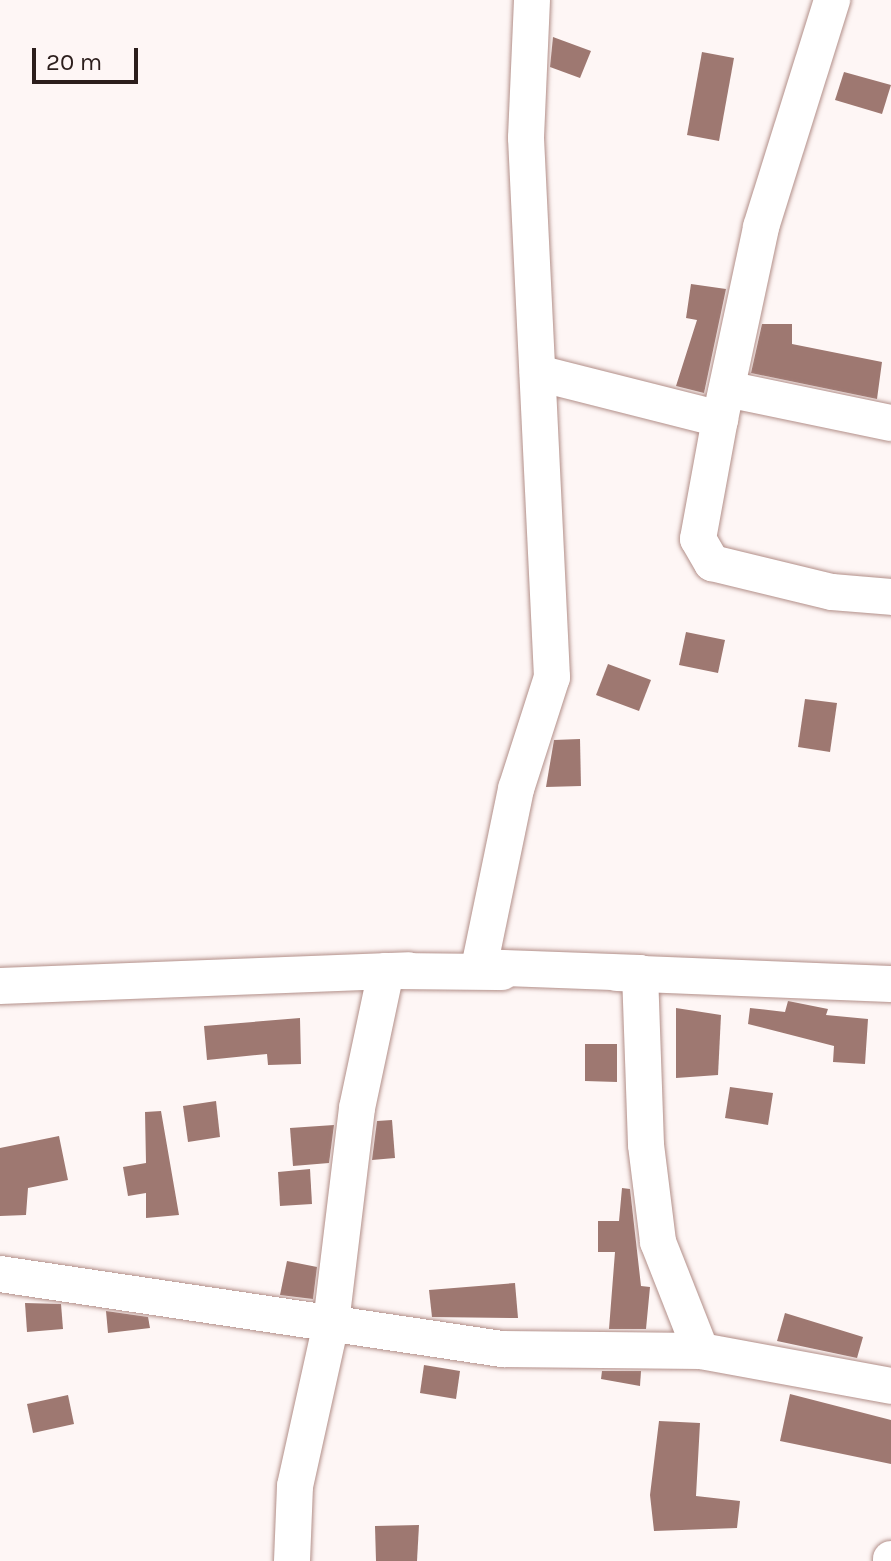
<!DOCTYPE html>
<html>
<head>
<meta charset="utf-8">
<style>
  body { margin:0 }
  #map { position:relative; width:891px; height:1561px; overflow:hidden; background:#fef6f5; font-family:Karla,sans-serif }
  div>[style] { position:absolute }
  .building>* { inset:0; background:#9e7871 }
  .roads { filter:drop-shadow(0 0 2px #b28f89) drop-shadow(0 0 2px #b28f89) }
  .street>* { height:36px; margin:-18px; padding:0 18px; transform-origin:18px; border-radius:18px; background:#fff }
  span { translate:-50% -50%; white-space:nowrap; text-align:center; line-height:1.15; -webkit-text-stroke:7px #fef6f5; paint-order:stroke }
  .scale { position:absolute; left:32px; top:48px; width:106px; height:36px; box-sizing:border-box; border:4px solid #2c1e1c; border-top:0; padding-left:10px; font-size:24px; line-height:28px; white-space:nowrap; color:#2c1e1c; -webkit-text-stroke:6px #fef6f5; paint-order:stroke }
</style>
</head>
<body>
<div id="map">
  <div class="building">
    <div style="clip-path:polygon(553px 37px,591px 51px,580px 78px,550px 67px)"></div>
    <div style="clip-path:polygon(702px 52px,734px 58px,719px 141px,687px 135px)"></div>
    <div style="clip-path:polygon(844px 72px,891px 85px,882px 114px,835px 100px)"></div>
    <div style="clip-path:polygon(691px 284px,726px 289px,704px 393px,676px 386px,697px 320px,686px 318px)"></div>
    <div style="clip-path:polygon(762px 324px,792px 324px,792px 344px,882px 362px,877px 399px,751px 373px)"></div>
    <div style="clip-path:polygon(686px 632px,725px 640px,718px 673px,679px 665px)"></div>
    <div style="clip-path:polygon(608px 664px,651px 680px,639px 711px,596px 695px)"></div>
    <div style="clip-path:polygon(805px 699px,837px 703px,830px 752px,798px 747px)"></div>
    <div style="clip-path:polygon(580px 739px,581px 786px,546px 787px,554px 740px)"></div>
    <div style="clip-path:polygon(788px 1001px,828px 1009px,826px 1015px,868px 1019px,865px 1064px,833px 1062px,834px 1046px,748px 1024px,750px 1008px,785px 1012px)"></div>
    <div style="clip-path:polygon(676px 1008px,721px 1015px,718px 1075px,676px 1078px)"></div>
    <div style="clip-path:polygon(300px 1018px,301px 1064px,268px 1065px,267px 1054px,207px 1060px,204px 1026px)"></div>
    <div style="clip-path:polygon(585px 1044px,617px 1044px,617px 1082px,585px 1081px)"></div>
    <div style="clip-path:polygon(730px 1087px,773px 1093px,768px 1125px,725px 1118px)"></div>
    <div style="clip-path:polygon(216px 1101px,220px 1137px,188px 1142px,183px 1106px)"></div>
    <div style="clip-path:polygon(161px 1111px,179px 1215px,146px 1218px,146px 1193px,128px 1196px,123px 1167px,146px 1163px,145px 1112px)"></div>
    <div style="clip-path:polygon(392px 1120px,395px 1158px,372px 1160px,377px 1121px)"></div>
    <div style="clip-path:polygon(334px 1125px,329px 1163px,293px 1166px,290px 1128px)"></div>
    <div style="clip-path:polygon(59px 1136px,68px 1180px,28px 1188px,26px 1215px,0 1216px,0 1148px)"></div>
    <div style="clip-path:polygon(310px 1169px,312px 1204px,280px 1206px,278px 1172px)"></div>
    <div style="clip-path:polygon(622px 1188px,630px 1189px,641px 1286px,650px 1287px,646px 1329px,609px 1329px,615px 1252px,598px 1252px,598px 1221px,619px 1221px)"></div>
    <div style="clip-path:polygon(287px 1261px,317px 1267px,313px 1299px,280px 1295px)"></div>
    <div style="clip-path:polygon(515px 1283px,518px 1318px,432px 1317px,429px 1290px)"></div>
    <div style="clip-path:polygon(25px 1303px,61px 1304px,63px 1329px,27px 1332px)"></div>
    <div style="clip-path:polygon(106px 1311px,148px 1317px,150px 1328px,108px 1333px)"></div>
    <div style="clip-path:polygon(785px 1313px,863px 1337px,857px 1358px,777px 1341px)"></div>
    <div style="clip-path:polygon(424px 1365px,460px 1371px,456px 1399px,420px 1393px)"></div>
    <div style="clip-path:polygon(602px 1371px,641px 1371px,640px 1386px,601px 1379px)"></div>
    <div style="clip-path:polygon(790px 1394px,891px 1420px,891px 1464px,780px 1441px)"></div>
    <div style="clip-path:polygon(68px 1395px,74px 1424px,33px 1433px,27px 1404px)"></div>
    <div style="clip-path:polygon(659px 1421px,700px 1423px,696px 1496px,740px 1501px,737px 1528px,654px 1531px,650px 1495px)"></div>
    <div style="clip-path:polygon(419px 1525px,417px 1561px,376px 1561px,375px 1526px)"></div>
  </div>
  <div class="roads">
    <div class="street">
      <div style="left:532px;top:0;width:138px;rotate:92.5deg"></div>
      <div style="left:526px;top:138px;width:540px;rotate:87.24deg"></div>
      <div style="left:552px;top:677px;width:118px;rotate:107.8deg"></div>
      <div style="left:516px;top:789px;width:182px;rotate:101.7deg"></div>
      <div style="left:479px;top:967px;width:161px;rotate:2.1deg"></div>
      <div style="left:640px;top:973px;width:172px;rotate:88deg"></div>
      <div style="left:646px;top:1145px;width:98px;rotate:82.9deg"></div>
      <div style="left:658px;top:1242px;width:117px;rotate:68.5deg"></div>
      <div style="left:538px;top:373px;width:188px;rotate:14.2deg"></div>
      <div style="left:720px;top:419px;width:122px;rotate:100.4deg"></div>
      <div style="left:698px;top:539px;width:28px;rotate:60deg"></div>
      <div style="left:712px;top:563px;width:123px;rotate:13.6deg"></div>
      <div style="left:832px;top:592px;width:59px;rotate:4.8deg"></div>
      <div style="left:727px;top:389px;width:167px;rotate:11.7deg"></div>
      <div style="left:720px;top:419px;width:196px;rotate:-77.9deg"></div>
      <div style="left:761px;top:227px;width:238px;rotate:-72.6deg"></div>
      <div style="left:617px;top:973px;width:274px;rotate:2.3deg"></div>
      <div style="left:0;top:986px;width:409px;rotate:-2.2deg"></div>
      <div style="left:0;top:1274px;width:508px;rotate:8.5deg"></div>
      <div style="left:502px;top:1349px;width:199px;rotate:0.6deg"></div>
      <div style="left:701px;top:1351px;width:193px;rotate:10.4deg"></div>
      <div style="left:292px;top:1561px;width:75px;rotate:-87.7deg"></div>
      <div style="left:295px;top:1486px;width:167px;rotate:-77.5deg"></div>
      <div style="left:331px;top:1323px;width:217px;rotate:-83.1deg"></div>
      <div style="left:357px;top:1108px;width:140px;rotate:-78deg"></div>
      <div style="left:386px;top:971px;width:116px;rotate:0.5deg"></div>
      <div style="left:891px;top:1561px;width:2px;rotate:-90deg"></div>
    </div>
  </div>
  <div class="scale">20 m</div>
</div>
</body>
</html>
